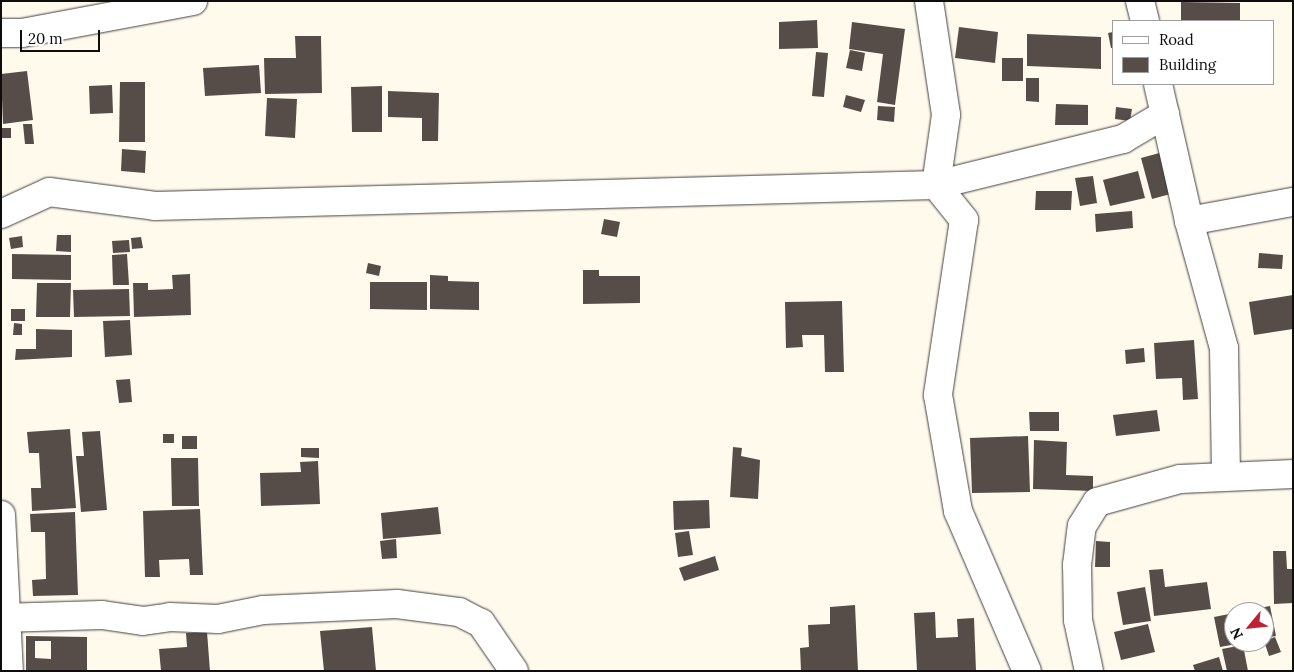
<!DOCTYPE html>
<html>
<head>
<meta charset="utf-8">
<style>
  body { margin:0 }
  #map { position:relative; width:1294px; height:672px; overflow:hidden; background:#fffaec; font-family:Lora,serif }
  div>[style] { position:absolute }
  .building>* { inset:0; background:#564d49 }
  .roads { filter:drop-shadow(0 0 1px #404040) drop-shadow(0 0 1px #404040) }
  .minor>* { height:28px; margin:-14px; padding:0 14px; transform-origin:14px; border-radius:14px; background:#fff }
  span { translate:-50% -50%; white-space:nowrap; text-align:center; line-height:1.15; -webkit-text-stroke:5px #fff; paint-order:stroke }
  .frame { position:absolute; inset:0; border:2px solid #0d0d0d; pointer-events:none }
  .legend { position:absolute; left:1112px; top:20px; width:162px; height:65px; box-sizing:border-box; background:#fff; border:1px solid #9e9e9e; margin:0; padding:6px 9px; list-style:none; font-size:15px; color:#0d0d0d }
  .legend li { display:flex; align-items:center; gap:10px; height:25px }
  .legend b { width:25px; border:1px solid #9e9e9e }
  .north { position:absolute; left:1224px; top:602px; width:50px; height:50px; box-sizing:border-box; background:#fff; border:1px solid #9e9e9e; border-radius:50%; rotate:242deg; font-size:14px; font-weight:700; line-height:20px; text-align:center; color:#0d0d0d }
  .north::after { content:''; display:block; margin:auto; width:18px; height:22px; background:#c02134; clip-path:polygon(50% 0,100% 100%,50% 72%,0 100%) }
  .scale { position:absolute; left:20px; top:30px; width:80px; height:22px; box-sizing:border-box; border:2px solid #0d0d0d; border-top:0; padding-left:6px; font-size:15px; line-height:18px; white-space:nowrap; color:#0d0d0d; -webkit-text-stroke:4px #fff; paint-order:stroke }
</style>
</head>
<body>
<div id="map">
  <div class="building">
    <div style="clip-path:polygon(1181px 2px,1240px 3px,1240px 21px,1181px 21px)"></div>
    <div style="clip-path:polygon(817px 20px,818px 48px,779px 49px,779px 22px)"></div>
    <div style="clip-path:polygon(852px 22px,905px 29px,895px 105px,877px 102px,883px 54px,849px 49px)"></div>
    <div style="clip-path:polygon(959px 27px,998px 32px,995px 63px,955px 58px)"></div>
    <div style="clip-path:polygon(1113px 32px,1113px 48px,1111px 48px,1108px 33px)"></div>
    <div style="clip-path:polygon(1027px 34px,1101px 37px,1101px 69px,1027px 66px)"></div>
    <div style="clip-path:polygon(295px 36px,321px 36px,322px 93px,265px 94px,264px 58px,296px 58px)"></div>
    <div style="clip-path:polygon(850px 50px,865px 53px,862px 71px,846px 68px)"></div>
    <div style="clip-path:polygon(816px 52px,828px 53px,824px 97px,812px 96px)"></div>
    <div style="clip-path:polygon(1002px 58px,1023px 58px,1023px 81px,1002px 81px)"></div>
    <div style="clip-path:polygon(259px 65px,261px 93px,205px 96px,203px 68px)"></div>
    <div style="clip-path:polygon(27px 71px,33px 120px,3px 124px,1px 74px)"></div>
    <div style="clip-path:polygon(1026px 78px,1039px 78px,1039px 102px,1026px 101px)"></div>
    <div style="clip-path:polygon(120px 82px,145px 82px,145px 142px,119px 142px)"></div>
    <div style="clip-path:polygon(112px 85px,113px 113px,90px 114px,89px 86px)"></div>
    <div style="clip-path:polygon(382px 86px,382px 132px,352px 132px,351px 87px)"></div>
    <div style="clip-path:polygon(388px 91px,439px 93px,438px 141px,422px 141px,422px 118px,388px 117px)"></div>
    <div style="clip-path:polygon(846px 95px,865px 100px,861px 112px,843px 107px)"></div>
    <div style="clip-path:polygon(267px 98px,297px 99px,295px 138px,265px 136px)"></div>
    <div style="clip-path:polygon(1056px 104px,1088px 105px,1088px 125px,1055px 125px)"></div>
    <div style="clip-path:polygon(878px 106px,895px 107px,894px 122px,877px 120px)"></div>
    <div style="clip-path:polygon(1116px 107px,1132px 109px,1130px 121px,1115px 119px)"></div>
    <div style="clip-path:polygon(23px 124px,32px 124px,34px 144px,25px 144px)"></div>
    <div style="clip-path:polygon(1px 128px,11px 128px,11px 138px,1px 138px)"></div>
    <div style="clip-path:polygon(122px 149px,146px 151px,145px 173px,121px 171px)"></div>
    <div style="clip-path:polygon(1163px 152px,1174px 193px,1152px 199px,1141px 158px)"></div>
    <div style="clip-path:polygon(1138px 171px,1145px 198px,1110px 206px,1103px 180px)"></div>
    <div style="clip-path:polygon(1093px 176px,1097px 203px,1080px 206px,1075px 178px)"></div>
    <div style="clip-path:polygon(1036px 191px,1072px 191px,1071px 210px,1035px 210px)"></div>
    <div style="clip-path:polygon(1132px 211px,1133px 228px,1096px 232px,1095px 214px)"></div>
    <div style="clip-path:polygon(604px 219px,620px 222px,617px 237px,601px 234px)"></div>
    <div style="clip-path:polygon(57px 235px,71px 235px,71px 252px,56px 251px)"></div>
    <div style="clip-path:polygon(22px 236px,23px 247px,11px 249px,9px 238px)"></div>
    <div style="clip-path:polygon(141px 237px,143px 248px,132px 249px,131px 238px)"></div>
    <div style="clip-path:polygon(129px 240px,130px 252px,113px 253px,112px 241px)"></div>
    <div style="clip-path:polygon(1259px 253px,1283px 255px,1282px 269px,1258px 268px)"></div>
    <div style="clip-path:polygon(12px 254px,71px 255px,71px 280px,12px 279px)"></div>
    <div style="clip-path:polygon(127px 254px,129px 285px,113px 285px,112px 255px)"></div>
    <div style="clip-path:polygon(368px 263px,381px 266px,379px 276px,366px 273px)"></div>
    <div style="clip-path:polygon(583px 270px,599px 270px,599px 276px,640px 276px,640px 303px,583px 304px)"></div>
    <div style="clip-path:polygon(190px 274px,191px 315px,134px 317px,133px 283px,148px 283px,148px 290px,173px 289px,172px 275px)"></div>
    <div style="clip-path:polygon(430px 275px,448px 276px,448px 281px,479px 282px,479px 310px,430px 309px)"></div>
    <div style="clip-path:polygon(370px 282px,427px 282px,427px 310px,370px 309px)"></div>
    <div style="clip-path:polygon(37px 283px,71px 283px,70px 317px,36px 317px)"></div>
    <div style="clip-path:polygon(129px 289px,130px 316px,74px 317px,73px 290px)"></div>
    <div style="clip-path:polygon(1293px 295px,1293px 329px,1254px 335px,1249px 302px)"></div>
    <div style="clip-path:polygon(842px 301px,844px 372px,825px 372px,824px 335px,802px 335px,803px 347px,786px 348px,785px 302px)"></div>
    <div style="clip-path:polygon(11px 309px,25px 309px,25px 321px,11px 321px)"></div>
    <div style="clip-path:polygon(130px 320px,132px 355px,105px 357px,103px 321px)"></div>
    <div style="clip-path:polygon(14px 323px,22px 324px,22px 335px,13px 335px)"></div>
    <div style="clip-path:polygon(36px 329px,72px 330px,72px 357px,15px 360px,16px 349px,36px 349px)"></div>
    <div style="clip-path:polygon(1194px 340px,1198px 399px,1183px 400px,1182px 378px,1156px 379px,1154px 343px)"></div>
    <div style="clip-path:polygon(1144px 348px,1145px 362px,1126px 364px,1125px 350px)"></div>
    <div style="clip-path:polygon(130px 379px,132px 402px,119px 403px,116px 380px)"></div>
    <div style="clip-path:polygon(1157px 410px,1160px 431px,1116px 436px,1113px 415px)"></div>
    <div style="clip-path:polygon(1029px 412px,1059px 412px,1059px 431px,1030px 431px)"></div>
    <div style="clip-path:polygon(70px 429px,76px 508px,32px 511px,31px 488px,41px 488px,39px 453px,29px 453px,27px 432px)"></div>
    <div style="clip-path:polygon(100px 431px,107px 510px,81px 512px,76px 456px,84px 456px,82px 432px)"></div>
    <div style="clip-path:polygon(163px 434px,174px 434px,174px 443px,163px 443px)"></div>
    <div style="clip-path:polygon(182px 436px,197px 436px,197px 449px,182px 449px)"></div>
    <div style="clip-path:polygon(1028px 436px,1030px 492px,972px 493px,970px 438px)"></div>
    <div style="clip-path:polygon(1034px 440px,1067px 442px,1066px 475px,1093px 476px,1093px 491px,1033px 489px)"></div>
    <div style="clip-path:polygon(733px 447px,742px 448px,741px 456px,760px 460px,758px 499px,730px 497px)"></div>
    <div style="clip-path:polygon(301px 448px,319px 448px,319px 458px,301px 457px)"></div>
    <div style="clip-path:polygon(171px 458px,198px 458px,199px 506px,172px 506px)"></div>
    <div style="clip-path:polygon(318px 461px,320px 504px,261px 506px,260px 473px,301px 472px,300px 462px)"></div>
    <div style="clip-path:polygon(709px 500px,710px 528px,674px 530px,673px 501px)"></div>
    <div style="clip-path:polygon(438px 507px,441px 534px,383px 539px,381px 513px)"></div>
    <div style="clip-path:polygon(200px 509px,203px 575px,190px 575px,189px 559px,159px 560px,160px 577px,145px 577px,143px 511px)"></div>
    <div style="clip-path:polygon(75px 512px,78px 595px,33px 596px,32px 580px,46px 579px,45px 532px,31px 532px,30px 514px)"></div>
    <div style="clip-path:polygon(689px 531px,693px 555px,678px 557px,675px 533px)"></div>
    <div style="clip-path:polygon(396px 539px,397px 558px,382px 559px,380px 541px)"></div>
    <div style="clip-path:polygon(1096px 541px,1110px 542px,1110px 567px,1095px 567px)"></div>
    <div style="clip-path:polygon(1273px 551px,1286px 551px,1287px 569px,1293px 569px,1293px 603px,1274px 604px)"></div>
    <div style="clip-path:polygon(715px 556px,719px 570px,684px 581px,679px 568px)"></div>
    <div style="clip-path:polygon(1163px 569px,1165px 587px,1207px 582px,1211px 609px,1154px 616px,1149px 570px)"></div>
    <div style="clip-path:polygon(1145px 587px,1151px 621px,1123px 625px,1117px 592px)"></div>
    <div style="clip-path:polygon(855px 605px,858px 671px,801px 671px,800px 648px,809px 647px,808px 625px,830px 624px,830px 607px)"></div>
    <div style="clip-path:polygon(1270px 606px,1276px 636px,1264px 638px,1264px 612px,1242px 611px)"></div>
    <div style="clip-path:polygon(935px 612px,936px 638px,958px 637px,957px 619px,974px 618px,976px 671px,917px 671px,914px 613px)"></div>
    <div style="clip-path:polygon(1234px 613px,1234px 642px,1242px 643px,1220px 647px,1214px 617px)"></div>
    <div style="clip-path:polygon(1148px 624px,1155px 652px,1121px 660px,1114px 632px)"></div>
    <div style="clip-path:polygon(372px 627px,376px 671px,324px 671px,320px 631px)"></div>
    <div style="clip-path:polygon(207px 632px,210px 671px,161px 671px,159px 649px,187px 647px,186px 633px)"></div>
    <div style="clip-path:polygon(evenodd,26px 636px,87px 637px,87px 671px,26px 671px,26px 636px,35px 641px,51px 641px,51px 659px,35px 658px,35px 641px)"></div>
    <div style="clip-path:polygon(1275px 637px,1281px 652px,1269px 656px,1264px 641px)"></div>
    <div style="clip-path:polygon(1243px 645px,1248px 671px,1227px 671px,1222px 649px)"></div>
    <div style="clip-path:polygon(1219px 657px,1223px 671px,1195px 671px,1193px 665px)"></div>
  </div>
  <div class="roads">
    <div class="minor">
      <div style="left:929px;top:1px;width:115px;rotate:81.5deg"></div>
      <div style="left:946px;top:115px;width:71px;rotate:98.1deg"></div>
      <div style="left:936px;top:185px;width:45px;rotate:51.3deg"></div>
      <div style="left:964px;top:220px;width:177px;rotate:98.5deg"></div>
      <div style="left:938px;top:395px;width:118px;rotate:80.2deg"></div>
      <div style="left:958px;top:511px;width:174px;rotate:66.7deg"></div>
      <div style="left:1140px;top:1px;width:21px;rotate:76deg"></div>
      <div style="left:1px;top:33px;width:21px"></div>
      <div style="left:22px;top:33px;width:174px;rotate:-10.6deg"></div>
      <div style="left:1158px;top:84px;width:140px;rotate:77.2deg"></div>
      <div style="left:1189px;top:221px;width:132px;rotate:74.6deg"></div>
      <div style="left:1224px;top:348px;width:126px;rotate:89.1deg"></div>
      <div style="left:1px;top:214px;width:53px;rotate:-24.6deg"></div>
      <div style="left:49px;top:192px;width:107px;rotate:7.5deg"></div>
      <div style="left:155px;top:206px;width:781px;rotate:-1.54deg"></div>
      <div style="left:936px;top:185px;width:193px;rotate:-13.8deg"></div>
      <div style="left:1123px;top:139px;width:49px;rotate:-30.8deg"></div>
      <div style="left:1189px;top:221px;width:106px;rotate:-10.4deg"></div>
      <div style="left:1px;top:515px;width:156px;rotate:87.1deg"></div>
      <div style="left:1px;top:618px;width:101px;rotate:-1.7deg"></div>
      <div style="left:102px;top:615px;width:41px;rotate:8.3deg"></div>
      <div style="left:143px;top:621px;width:27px;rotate:-8deg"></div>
      <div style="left:170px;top:617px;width:48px;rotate:2.4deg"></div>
      <div style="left:218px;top:619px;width:46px;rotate:-11.3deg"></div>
      <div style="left:263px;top:610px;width:134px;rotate:-2.6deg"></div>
      <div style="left:397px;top:604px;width:63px;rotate:7.4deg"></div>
      <div style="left:459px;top:612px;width:25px;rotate:27deg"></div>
      <div style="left:481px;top:623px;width:58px;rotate:55.5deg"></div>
      <div style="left:1089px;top:671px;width:52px;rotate:-102.2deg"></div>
      <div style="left:1078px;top:620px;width:55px;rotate:-91deg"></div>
      <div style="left:1077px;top:565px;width:39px;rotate:-83deg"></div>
      <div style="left:1082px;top:526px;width:28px;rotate:-58deg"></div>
      <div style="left:1097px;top:502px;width:86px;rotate:-15.5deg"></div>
      <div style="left:1180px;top:479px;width:113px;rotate:-2.5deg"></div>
    </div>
  </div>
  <div class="frame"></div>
  <ul class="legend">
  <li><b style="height:6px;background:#fff"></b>Road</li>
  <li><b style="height:14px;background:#564d49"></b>Building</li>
  </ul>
  <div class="north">N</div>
  <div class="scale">20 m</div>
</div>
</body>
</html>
